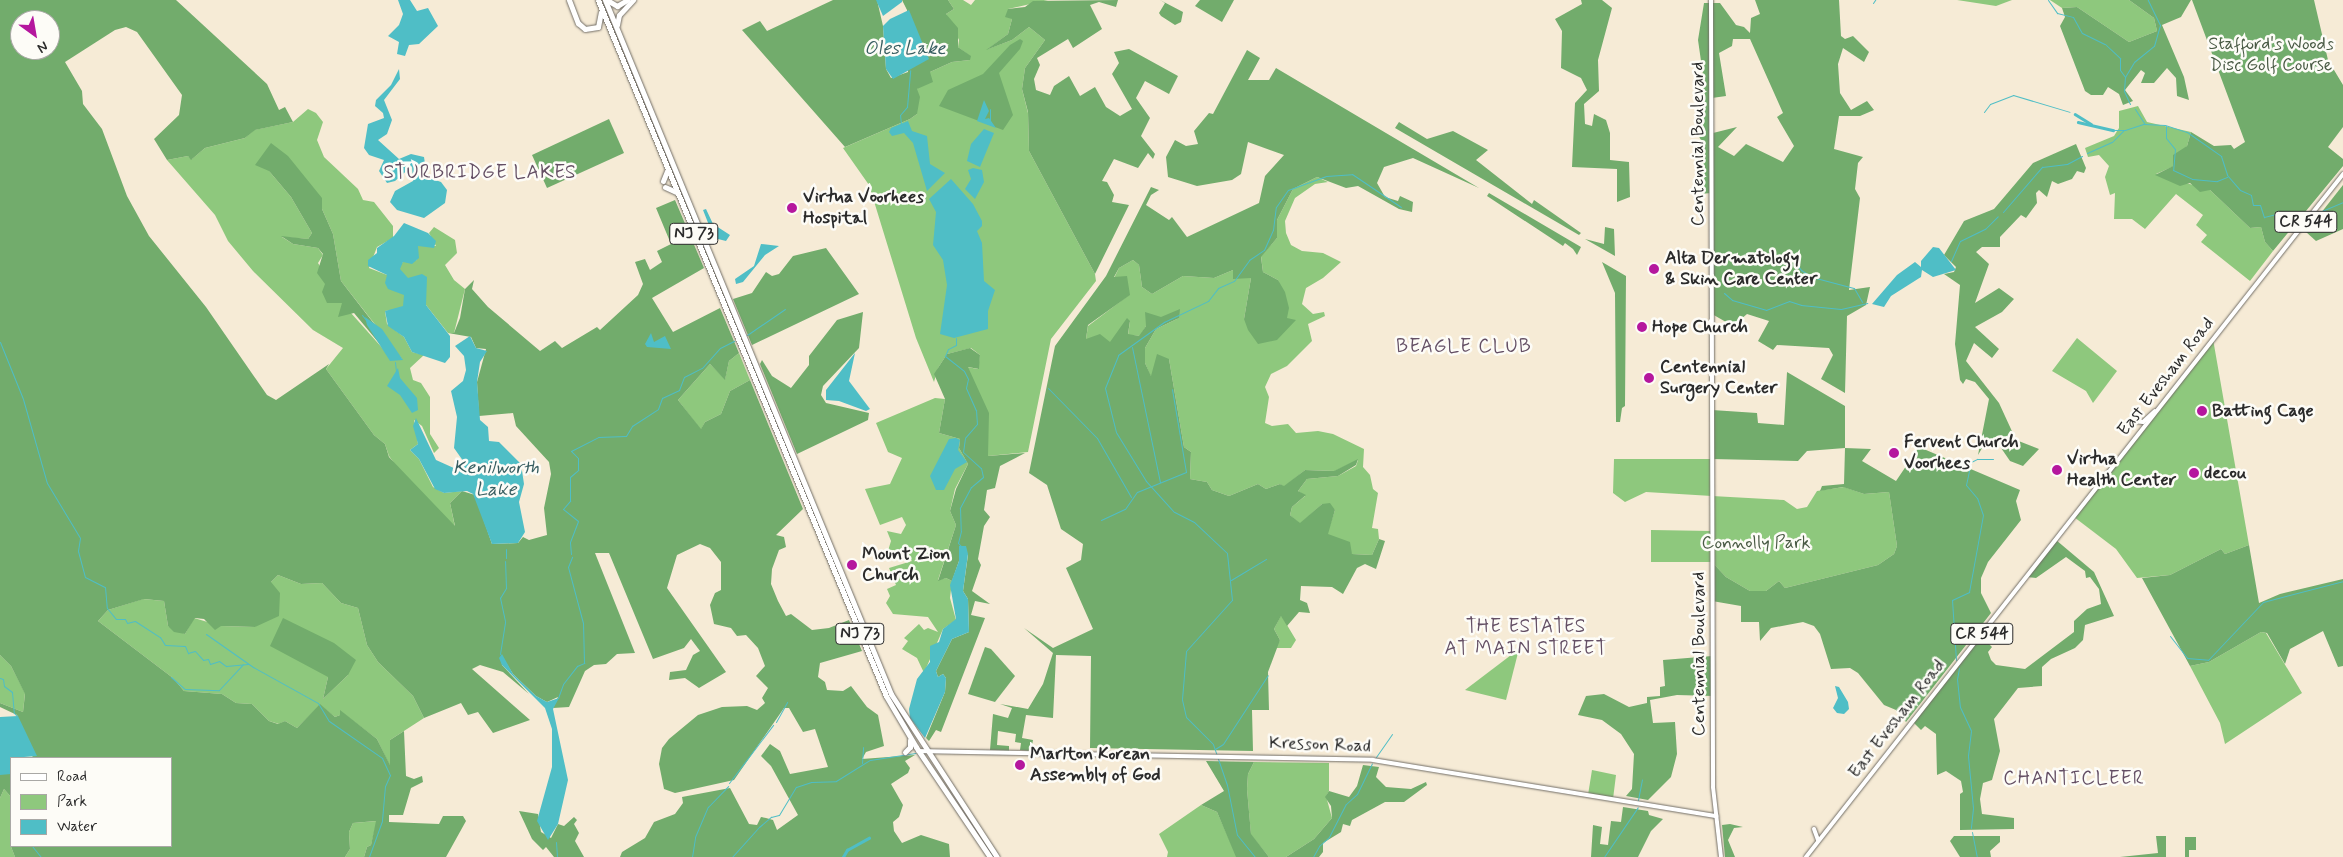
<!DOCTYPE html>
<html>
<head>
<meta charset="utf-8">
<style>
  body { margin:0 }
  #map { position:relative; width:2343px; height:857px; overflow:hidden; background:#f6ebd6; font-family:Mynerve,sans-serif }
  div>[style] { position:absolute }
  .green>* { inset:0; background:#8ec87d }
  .forest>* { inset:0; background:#72ac6c }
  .water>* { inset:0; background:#4fbec6 }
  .stream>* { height:1px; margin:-0.5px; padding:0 0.5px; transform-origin:0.5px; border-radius:0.5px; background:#4fbec6 }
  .canal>* { height:2.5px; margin:-1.25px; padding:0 1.25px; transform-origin:1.25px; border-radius:1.25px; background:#4fbec6 }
  .roads { filter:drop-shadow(0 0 1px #726e67) drop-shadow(0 0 1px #726e67) }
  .major>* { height:4px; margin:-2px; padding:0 2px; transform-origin:2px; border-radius:2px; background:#fff }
  .highway>* { height:5px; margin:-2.5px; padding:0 2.5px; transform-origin:2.5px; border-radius:2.5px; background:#fff }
  .dots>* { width:14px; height:14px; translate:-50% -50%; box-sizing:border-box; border:2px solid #fdfcf7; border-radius:50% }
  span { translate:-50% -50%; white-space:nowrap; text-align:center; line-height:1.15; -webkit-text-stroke:5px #fdfcf7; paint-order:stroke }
  .shield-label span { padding:1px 4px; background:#fdfcf7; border:1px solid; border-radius:4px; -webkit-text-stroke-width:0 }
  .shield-label { font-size:16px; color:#2b2b2b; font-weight:700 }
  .park-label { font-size:18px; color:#495a44 }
  .street-label { font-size:18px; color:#2b2b2b }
  .poi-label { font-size:18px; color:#2b2b2b; font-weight:700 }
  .left { translate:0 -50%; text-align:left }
  .water-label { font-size:19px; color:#385e61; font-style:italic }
  .neighbourhood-label { font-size:19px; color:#644f64; letter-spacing:1px }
  .legend { position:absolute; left:10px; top:757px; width:162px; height:90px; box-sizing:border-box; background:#fdfcf7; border:1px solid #a9a8a5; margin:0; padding:6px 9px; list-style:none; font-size:15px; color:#2b2b2b }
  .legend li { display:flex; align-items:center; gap:10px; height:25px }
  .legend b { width:25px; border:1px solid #a9a8a5 }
  .north { position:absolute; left:10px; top:10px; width:50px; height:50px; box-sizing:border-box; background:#fdfcf7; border:1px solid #a9a8a5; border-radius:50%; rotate:148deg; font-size:14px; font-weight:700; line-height:20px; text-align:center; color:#2b2b2b }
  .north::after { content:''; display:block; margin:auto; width:18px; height:22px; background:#b5179e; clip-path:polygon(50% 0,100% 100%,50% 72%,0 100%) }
</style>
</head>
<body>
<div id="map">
  <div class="green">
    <div style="clip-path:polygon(948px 0,963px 0,971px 5px,975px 0,1048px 0,1008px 9px,1012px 19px,1008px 34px,988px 49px,1012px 40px,1029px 27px,1045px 40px,1025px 68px,1022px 89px,1028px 113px,1029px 151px,1095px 274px,1096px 281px,1051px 339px,1028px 452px,988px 456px,967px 367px,978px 369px,980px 355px,971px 348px,947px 354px,938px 368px,934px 382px,916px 338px,869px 185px,843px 148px,910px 119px,917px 114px,917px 89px,930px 72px,952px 62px,970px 60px,970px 56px,958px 47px,959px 40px,946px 14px,954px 9px)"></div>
    <div style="clip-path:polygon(1957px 0,2012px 0,1996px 6px)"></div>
    <div style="clip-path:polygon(2050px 0,2129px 0,2154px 18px,2157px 31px,2129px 42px,2077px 7px,2062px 8px)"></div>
    <div style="clip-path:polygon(2138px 106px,2147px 122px,2191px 132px,2187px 146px,2174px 166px,2156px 174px,2210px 190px,2250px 228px,2261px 227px,2265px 242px,2273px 251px,2250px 281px,2201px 242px,2207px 235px,2196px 225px,2203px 215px,2176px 194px,2145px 229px,2132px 219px,2114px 219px,2115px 193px,2110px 195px,2105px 177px,2109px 166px,2099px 155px,2088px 157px,2085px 148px,2114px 136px,2119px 128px,2119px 111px)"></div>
    <div style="clip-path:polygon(evenodd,308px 109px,316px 113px,323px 122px,317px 140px,324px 157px,358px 189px,363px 200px,374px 202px,393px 226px,393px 238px,377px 247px,369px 268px,387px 275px,403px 262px,417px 260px,418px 246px,436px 246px,429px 233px,434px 227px,455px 240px,457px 253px,445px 265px,454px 280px,465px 289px,454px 333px,448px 333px,426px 305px,385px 311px,387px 324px,404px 337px,412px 352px,424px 355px,410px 368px,413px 380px,421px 383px,430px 397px,430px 434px,439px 448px,434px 453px,422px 426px,414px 420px,418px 444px,410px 450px,419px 459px,433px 487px,444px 493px,462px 491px,450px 503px,455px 527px,400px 471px,389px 456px,385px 444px,374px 435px,326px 369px,343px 348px,313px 330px,253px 271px,228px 241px,215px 215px,167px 160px,188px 156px,192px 159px,205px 148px,245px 138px,254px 130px,293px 122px,308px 109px,269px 171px,322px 209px,333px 234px,341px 281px,402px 359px,393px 360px,342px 303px,318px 263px,323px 255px,318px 248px,293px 244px,282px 237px,308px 239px,312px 233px,291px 197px,269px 171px)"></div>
    <div style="clip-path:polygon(1317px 177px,1328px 182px,1315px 184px,1295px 198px,1285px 221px,1286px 233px,1291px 245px,1302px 251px,1323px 253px,1341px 262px,1323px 278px,1306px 288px,1302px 304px,1313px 314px,1324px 312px,1325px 316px,1308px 324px,1312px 341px,1287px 366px,1271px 374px,1265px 387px,1269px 397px,1265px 423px,1272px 426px,1288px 424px,1296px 433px,1318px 431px,1333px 434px,1364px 449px,1363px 467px,1370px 475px,1373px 489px,1378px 493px,1372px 528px,1378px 529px,1379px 539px,1372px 555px,1352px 554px,1327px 534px,1335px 510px,1322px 504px,1300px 524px,1290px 515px,1292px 507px,1305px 496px,1298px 491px,1307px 479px,1338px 476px,1356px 466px,1358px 460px,1335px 471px,1305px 470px,1284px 487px,1280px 484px,1266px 489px,1258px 484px,1229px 496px,1212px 490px,1207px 482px,1190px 479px,1191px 452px,1184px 447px,1169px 359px,1151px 377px,1145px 363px,1145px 348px,1156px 329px,1179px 318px,1146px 326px,1140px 336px,1128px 335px,1130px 321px,1110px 343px,1086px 339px,1088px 326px,1129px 295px,1114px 278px,1119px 268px,1133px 260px,1139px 265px,1142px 287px,1152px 294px,1183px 276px,1214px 278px,1233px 270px,1251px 278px,1244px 319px,1286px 318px,1278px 280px,1263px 272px,1261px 256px,1277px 238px,1277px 220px,1293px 189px)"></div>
    <div style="clip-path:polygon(2077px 338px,2117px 371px,2093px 403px,2086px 391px,2052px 371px)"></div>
    <div style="clip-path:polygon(2213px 339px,2249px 545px,2225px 554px,2221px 549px,2170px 575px,2137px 578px,2116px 549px,2074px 517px)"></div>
    <div style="clip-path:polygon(739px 353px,750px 380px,730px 391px,721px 414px,705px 422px,701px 430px,678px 400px,710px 364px,725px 379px,729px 361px)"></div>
    <div style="clip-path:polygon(935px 398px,945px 399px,939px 433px,960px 439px,959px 448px,968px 464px,955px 489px,950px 511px,956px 525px,938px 580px,946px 578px,952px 581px,950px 598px,956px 620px,943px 629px,924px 673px,917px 658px,902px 649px,908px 641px,904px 638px,919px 624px,924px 630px,928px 628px,938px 632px,928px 617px,893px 614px,886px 603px,890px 596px,887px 589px,896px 585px,889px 568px,912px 561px,906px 554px,897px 559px,887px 554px,891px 541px,887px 531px,901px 534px,906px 525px,902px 517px,880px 525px,865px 489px,890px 484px,902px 458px,888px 452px,876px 423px)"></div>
    <div style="clip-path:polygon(1614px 459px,1712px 459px,1712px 496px,1784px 500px,1797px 509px,1807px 507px,1817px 491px,1844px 487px,1864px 494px,1889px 492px,1897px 546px,1894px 554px,1878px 565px,1785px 588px,1779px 581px,1766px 591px,1750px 591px,1726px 577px,1712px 562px,1651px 562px,1651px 530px,1712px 531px,1712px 496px,1646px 492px,1625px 502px,1613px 493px)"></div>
    <div style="clip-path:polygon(evenodd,278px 575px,301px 584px,322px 583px,341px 603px,358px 608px,367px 645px,378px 662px,413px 696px,424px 718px,390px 740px,390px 766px,377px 739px,340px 711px,340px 715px,335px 717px,320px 705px,297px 728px,285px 721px,279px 724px,269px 721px,252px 704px,236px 703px,222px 694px,184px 691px,173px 678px,98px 621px,108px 610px,143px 599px,164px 601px,168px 626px,185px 634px,194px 618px,221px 626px,255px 627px,271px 582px,278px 575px,348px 675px,323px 699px,328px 677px,348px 675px)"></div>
    <div style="clip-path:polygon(1281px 615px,1296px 640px,1291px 648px,1275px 648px,1280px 640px,1274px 629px)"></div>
    <div style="clip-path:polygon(2261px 632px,2266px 633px,2302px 693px,2225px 744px,2220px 723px,2190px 666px,2209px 662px)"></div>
    <div style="clip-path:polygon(1519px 649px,1506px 700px,1465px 690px)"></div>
    <div style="clip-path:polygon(0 655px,11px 666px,25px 693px,23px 712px,0 703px)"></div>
    <div style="clip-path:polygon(1254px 762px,1329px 763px,1329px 791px,1326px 796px,1332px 818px,1314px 839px,1286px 857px,1269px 857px,1251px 835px,1247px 789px,1248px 774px)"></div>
    <div style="clip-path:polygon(1592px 770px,1616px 775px,1613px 799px,1588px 795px)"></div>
    <div style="clip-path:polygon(4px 789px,11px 797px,10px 844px,15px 857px,0 857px,0 798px)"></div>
    <div style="clip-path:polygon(1201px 805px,1217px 812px,1237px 857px,1167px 857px,1168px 852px,1159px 834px)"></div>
    <div style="clip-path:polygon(377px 821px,371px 845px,367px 847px,364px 857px,345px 857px,350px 849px,349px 832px,353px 823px)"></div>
  </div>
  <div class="forest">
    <div style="clip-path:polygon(evenodd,0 0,176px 0,267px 84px,279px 110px,285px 107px,293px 122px,255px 130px,245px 138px,205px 148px,191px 160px,188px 156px,167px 160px,154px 139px,179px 115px,182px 95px,137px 32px,126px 27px,115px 30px,65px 62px,82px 91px,83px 104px,102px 129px,127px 196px,149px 236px,206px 307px,267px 395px,276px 400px,329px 364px,326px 369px,374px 435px,385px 444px,389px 457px,455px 526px,450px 503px,462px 491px,475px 495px,492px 544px,518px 543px,523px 537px,529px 540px,547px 535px,544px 508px,551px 474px,549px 462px,516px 426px,513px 413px,479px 416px,477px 382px,486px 349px,476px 348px,471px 337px,448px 333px,454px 333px,460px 318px,465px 289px,474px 280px,472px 289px,488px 307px,540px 351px,555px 341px,562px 348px,597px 327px,600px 330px,638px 295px,643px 284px,635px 262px,645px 259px,650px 270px,662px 262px,657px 251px,671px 244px,656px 208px,675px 200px,704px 268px,652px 298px,673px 332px,720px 308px,739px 353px,729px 361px,725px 380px,710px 364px,678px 400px,701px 429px,705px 422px,721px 414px,730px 391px,750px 380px,803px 509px,776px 535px,784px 537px,786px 547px,779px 550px,772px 569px,771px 584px,778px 601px,786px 616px,791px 614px,812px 630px,829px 628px,849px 620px,862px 651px,820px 663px,818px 677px,825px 682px,827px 690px,843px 691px,851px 686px,867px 707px,878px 715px,884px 746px,866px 752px,862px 759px,915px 755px,905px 761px,910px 768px,908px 773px,891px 784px,903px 805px,899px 817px,893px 822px,894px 831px,902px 843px,921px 835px,949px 844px,950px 857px,620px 857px,622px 852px,645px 838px,654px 822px,675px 814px,683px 803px,682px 797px,730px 788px,749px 824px,757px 825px,761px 817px,766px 818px,773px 820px,777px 830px,798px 815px,771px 766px,761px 756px,770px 744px,780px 751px,790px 774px,828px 767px,815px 729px,803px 732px,789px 708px,784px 708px,734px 780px,675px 793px,664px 789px,659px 764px,662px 748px,669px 739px,698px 715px,722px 707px,747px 706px,757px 710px,765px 703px,762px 698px,768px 688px,756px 676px,765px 666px,758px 648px,746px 635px,737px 636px,731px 628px,714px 624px,710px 605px,715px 593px,721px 590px,721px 562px,710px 548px,700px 544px,677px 555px,667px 588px,726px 672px,699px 688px,685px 678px,669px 680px,670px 672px,686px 670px,693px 655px,700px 651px,691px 639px,684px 648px,653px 659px,609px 553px,595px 553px,635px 653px,617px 654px,606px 664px,594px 665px,585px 671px,569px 707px,553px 708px,558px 697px,547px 702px,536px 696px,513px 674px,501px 655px,502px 665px,529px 694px,503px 672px,480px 665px,472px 669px,530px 720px,493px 733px,478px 712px,468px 715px,461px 703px,424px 718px,413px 696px,378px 662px,367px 645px,358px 608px,341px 603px,322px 583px,301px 584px,278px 575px,271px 582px,280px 593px,279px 616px,255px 627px,221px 626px,215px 630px,204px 619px,195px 618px,185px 634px,174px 632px,168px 626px,164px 601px,144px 599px,108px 610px,98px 621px,173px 678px,184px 691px,222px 694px,236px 703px,252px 704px,269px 721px,278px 724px,285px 721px,297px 728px,320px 704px,335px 717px,340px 715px,340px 710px,377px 739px,390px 765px,390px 740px,404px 731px,406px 776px,414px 779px,422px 776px,423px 782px,411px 788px,403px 815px,389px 815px,389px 822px,439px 824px,443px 816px,463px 816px,466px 821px,446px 857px,364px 857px,367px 847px,371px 845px,376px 821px,353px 823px,349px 832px,350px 849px,345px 857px,15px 857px,10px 844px,11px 834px,11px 846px,171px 846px,171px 758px,33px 758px,17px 715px,0 707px,0 703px,23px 712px,25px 694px,11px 666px,0 655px,0 0,20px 20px,50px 20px,50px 50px,20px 50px,20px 20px)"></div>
    <div style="clip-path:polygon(833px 0,877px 0,883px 26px,886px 69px,891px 78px,908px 72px,907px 10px,902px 0,948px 0,954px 9px,946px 14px,958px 28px,958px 47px,971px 56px,970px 60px,952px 62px,930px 72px,933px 82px,917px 89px,920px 97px,917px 114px,910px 119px,845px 147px,742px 30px,760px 21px,767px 31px)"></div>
    <div style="clip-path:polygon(1118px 0,1116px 7px,1099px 2px,1090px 5px,1102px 29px,1073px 48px,1068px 39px,1037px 58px,1040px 65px,1034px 79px,1036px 90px,1050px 95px,1054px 86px,1069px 76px,1080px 96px,1095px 87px,1106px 107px,1120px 116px,1132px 109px,1112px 74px,1119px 63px,1114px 52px,1129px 49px,1178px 76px,1169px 94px,1145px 81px,1136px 98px,1150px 118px,1141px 136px,1155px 154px,1153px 159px,1148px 153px,1138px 168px,1114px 159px,1102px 181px,1107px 182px,1114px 195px,1112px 202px,1129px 205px,1095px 274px,1029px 151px,1028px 112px,1022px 89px,1025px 68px,1045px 40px,1029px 27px,1012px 40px,986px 50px,1008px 34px,1012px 19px,1005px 17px,1008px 9px,1025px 7px,1033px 1px)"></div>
    <div style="clip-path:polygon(1160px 0,1183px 12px,1181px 22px,1175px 25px,1161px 16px,1159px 13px,1165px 3px)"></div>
    <div style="clip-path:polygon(1200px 0,1234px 0,1222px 22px,1195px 6px)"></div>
    <div style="clip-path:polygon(1581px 0,1602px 0,1612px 8px,1598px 60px,1599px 91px,1584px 104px,1585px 124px,1592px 126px,1594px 114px,1606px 120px,1610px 133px,1610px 160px,1629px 162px,1630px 197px,1617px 202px,1617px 169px,1572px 167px,1575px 103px,1587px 90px,1581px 78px,1561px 68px,1562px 31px,1555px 19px,1582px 4px)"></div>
    <div style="clip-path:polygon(evenodd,1755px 0,1839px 0,1841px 36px,1845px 39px,1853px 36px,1869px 52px,1864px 62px,1843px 48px,1838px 64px,1840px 93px,1851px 110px,1867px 101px,1874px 110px,1860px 116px,1839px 116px,1834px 149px,1863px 157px,1858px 163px,1855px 189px,1860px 198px,1849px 290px,1870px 287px,1866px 305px,1847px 316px,1845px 393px,1821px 379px,1833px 355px,1829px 348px,1777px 345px,1773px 350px,1758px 341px,1769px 321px,1747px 314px,1733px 326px,1712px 314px,1712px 193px,1698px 194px,1702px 142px,1697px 133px,1696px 112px,1703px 75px,1698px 40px,1704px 3px,1720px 3px,1736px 25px,1744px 27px,1750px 33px,1751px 18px,1760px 14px,1755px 0,1733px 39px,1750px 39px,1783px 113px,1777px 117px,1794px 146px,1783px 162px,1746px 144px,1734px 156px,1718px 147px,1737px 127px,1713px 133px,1712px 98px,1726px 96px,1719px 53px,1732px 46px,1733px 39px)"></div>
    <div style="clip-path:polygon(2129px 0,2191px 0,2181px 17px,2162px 25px,2184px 77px,2189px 100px,2177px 96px,2176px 78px,2167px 68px,2154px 83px,2141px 83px,2145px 73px,2141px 70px,2125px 90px,2133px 101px,2123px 105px,2119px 94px,2108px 87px,2103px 95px,2091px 95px,2085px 91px,2060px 26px,2065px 17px,2062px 8px,2077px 7px,2129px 42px,2157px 31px,2154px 18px)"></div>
    <div style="clip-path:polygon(2192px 0,2314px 0,2328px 60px,2343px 85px,2343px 127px,2328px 147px,2343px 159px,2343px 166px,2273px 251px,2265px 242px,2261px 227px,2250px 228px,2210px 190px,2200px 192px,2190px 183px,2180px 186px,2155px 175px,2173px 166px,2173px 155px,2187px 146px,2191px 132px,2214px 146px,2231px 145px,2234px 149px,2245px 142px)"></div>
    <div style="clip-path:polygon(1020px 39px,1023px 41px,1020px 49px,999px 73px,1013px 115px,1003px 130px,939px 106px,948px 90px,983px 74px,1010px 45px)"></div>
    <div style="clip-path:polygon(1247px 50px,1260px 58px,1248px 80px,1269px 80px,1276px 68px,1479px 188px,1413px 158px,1384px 167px,1377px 183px,1385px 197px,1398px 201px,1400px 196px,1413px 202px,1412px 212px,1399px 209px,1358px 186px,1346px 188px,1317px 177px,1293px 189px,1277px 220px,1277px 238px,1261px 257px,1263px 272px,1278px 280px,1285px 292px,1289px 308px,1287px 318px,1296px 320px,1277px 340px,1258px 344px,1248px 330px,1244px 319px,1251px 278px,1233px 279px,1233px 270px,1214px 278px,1183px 276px,1152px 294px,1142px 287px,1139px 265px,1133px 260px,1119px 268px,1114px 277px,1127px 276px,1130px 295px,1088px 325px,1086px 339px,1100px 334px,1110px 342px,1127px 318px,1130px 321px,1128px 334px,1139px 336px,1146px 326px,1145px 312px,1161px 317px,1180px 309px,1179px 318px,1156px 329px,1145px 348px,1145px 363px,1151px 376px,1157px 354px,1169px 359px,1184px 447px,1191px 452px,1190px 479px,1207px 482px,1212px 490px,1229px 496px,1258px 484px,1266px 489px,1280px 484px,1284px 486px,1305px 470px,1334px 471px,1358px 459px,1356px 465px,1338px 476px,1307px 479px,1298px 491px,1306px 495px,1292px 507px,1290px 515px,1300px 523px,1322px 504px,1330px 503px,1335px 510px,1328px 534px,1350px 542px,1352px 554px,1372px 555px,1379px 539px,1385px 541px,1376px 569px,1365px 564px,1357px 568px,1343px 594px,1332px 587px,1301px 586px,1300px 600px,1307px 603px,1310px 613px,1299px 612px,1287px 626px,1281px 616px,1274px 629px,1280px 640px,1268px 672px,1269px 710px,1252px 710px,1253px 751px,1090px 748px,1091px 656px,1056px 655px,1053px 718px,1026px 715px,1022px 738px,1033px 740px,1031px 751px,1020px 750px,1021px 743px,1015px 742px,1016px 734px,998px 731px,997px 745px,1009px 746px,1009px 751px,990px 750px,993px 714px,1008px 718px,1012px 708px,1000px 704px,1028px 709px,1043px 684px,1053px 653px,1024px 628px,1053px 648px,1093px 629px,1066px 568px,1081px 560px,1083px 544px,1061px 529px,1047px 485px,1029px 473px,1055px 346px,1106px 276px,1151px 187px,1159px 190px,1151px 195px,1146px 205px,1169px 220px,1172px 217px,1187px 237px,1259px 203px,1265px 176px,1284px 155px,1248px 142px,1241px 174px,1232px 180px,1197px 186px,1168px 177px,1166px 157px,1175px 140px,1186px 146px,1198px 144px,1194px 131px,1209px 113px,1213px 114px)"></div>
    <div style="clip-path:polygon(609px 119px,624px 153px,547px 188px,532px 155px)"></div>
    <div style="clip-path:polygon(1399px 122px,1427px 139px,1453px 131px,1488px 150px,1476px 160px,1532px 204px,1534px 200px,1581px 233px,1579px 235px,1395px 128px)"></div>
    <div style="clip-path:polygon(271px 143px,288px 156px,322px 198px,322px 209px,333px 234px,341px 281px,402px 360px,393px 360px,354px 313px,338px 317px,342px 303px,327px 303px,322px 292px,325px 284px,317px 273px,323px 254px,318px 248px,293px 244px,281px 236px,308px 239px,312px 233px,291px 197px,269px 171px,255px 165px)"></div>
    <div style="clip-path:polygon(2076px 144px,2086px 168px,2084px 173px,2077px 171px,2072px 179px,2058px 184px,2052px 181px,2047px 197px,2039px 190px,2036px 193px,2037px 203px,2026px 218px,2021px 215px,2000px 237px,2000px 247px,1982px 247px,1976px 252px,1989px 264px,1975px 303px,1999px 288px,2014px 299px,2002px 312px,1975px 327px,1999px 349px,1992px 358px,1974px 343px,1966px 361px,1999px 403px,2016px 440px,2039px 449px,2023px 466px,2010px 461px,1999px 445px,1988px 438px,1978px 455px,1989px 399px,1975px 382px,1966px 379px,1963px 384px,1960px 380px,1955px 344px,1960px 285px,1944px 274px,1954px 272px,1956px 267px,1944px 255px,1964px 221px,1994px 209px,2033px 163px)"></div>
    <div style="clip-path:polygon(2343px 185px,2343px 229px,2316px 241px,2306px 232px)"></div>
    <div style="clip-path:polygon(1489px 193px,1581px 247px,1577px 255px,1573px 249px,1565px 243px,1563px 246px,1487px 196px)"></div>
    <div style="clip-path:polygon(1605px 227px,1614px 229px,1615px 256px,1585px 239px,1604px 244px)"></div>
    <div style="clip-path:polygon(826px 248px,859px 294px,752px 345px,733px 299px,752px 293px,766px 272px,772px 276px,779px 274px,793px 256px)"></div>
    <div style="clip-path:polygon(1602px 262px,1626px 276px,1625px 406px,1622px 408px,1620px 422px,1616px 422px,1615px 293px)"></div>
    <div style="clip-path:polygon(863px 312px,859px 348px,823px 386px,821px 395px,826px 403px,869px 413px,868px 420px,797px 454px,760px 364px,762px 360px,772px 376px,791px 388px,809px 365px,809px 356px,837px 320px)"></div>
    <div style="clip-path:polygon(970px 348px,980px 355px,979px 369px,968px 367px,989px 413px,988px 456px,1025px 453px,1000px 466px,995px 488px,987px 490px,984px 510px,990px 517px,984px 526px,978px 559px,981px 565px,972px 591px,990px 604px,975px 601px,971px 615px,985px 618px,941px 732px,936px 730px,929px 741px,926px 738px,945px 692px,946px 678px,943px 674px,938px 677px,936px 671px,952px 639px,969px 632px,968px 599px,963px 591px,968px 555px,959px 546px,959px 561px,952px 581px,946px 578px,938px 581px,956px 525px,950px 511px,956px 489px,968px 464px,959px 448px,960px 439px,939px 433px,945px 399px,934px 374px,947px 354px)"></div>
    <div style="clip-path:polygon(1787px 372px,1845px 406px,1845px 448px,1871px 449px,1862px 461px,1896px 481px,1919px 447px,2020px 490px,2016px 501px,2021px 520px,1988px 562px,1981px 578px,1981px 593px,1991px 613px,1906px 722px,1896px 710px,1884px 705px,1858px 673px,1850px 668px,1831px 669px,1820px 634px,1814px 626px,1803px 622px,1771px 628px,1760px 641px,1759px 622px,1741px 622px,1741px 606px,1712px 601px,1712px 562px,1726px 577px,1750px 591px,1766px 591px,1779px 581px,1785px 588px,1878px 565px,1894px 554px,1897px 546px,1889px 492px,1864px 494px,1843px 487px,1820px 491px,1822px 486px,1844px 484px,1845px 448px,1807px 451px,1798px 461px,1712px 459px,1712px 410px,1757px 413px,1758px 423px,1784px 425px)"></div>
    <div style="clip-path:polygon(2056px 540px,2094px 572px,2114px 616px,2085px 625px,2083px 640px,2075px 648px,2051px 659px,2042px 667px,2042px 686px,2018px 688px,1994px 719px,2000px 751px,1992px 780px,1983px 783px,1980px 799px,1982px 814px,2014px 818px,2014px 829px,1960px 830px,1960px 794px,1963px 792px,1961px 781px,1946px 771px,1937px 775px,1936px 734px,1925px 726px,1921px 730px,1913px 722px,1987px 627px,1995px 634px,1989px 644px,1992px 647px,1988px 652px,1991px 660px,1996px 665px,2025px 669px,2074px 632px,2074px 621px,2087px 609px,2101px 604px,2099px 589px,2090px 577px,2086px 578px,2085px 571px,2066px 557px,2036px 578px,2027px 577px)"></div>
    <div style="clip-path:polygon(2249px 545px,2259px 603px,2280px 594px,2343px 579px,2343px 666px,2338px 667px,2323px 631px,2290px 649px,2285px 664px,2267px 633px,2261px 632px,2209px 662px,2190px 666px,2142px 578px,2170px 575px,2221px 549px,2225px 554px)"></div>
    <div style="clip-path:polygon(283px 618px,334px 643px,356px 660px,348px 675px,323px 699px,328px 677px,270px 646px)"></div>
    <div style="clip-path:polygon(985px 647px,991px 649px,1015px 676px,995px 702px,968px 694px)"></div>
    <div style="clip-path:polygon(1712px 656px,1713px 696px,1677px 695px,1650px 700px,1653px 723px,1675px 722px,1677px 754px,1671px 777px,1648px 800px,1626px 796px,1632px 789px,1634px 754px,1621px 734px,1602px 720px,1578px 715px,1586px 696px,1604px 694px,1629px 707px,1647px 703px,1647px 697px,1660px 696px,1660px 687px,1665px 686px,1663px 660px)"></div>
    <div style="clip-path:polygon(1206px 761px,1254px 762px,1248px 774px,1247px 789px,1251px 834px,1269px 857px,1236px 857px,1217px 812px,1201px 805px,1224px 791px)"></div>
    <div style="clip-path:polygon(1363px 765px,1379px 767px,1376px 777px,1386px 787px,1411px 789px,1426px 782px,1427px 785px,1404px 802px,1385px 802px,1352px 820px,1350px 826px,1343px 824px,1341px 832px,1323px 843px,1323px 852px,1319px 857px,1286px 857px,1314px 839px,1332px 818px,1331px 806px,1325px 797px,1329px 791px,1349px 797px,1357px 786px)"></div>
    <div style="clip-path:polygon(0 774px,11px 774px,11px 797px,4px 789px,0 798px)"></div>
    <div style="clip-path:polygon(1623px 807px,1648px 811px,1649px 815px,1663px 819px,1651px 831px,1638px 857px,1591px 857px,1593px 825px,1602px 827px,1600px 844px,1608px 845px,1611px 821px,1621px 822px)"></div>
    <div style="clip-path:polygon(519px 811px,538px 814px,541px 832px,551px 838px,558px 824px,564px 826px,574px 817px,577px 820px,574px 824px,579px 833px,575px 841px,584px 857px,554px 857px,546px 847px,543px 850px,532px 839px)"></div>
    <div style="clip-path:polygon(1730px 824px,1743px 827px,1734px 828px,1728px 840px,1735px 857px,1725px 857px,1722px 825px)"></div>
    <div style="clip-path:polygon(1954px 836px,2000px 836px,2000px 842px,1990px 851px,1991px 857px,1960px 857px,1950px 841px)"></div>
    <div style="clip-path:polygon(2156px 836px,2166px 836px,2166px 857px,2120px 857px,2158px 853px)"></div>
    <div style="clip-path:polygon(2185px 837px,2196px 837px,2196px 850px,2189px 850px,2189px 857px,2185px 857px)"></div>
  </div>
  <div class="water">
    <div style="clip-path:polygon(398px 0,410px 0,417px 11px,428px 8px,438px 26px,419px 44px,409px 45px,405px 56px,397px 54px,399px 42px,388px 36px,399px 25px,403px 14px)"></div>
    <div style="clip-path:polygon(876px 0,902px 0,902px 2px,883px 16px)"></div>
    <div style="clip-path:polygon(909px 10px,929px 59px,893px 79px,886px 69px,883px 26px,890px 19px)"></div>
    <div style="clip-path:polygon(399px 69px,400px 79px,384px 100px,392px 120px,387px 134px,378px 140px,399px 159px,411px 154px,424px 157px,427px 177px,441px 182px,447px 190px,445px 203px,424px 218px,397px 210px,390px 202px,395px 191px,413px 181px,412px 166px,395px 181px,387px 183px,379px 171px,384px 160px,369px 155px,364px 148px,368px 124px,384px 118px,383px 113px,375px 106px,376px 100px,391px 85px)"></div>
    <div style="clip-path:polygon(984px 100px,989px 111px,985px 119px,989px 118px,996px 128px,977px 121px)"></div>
    <div style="clip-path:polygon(908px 121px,912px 131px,927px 136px,930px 164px,945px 173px,927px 191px,913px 143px,904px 133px,892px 136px,889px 132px,891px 128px)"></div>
    <div style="clip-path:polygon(984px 129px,994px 133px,980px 167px,967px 161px,971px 144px)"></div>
    <div style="clip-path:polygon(973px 168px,982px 170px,984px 182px,975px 199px,965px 189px,971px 179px,968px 170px)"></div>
    <div style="clip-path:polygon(951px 179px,973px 204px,982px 221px,982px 226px,977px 231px,982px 243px,984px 281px,995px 290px,988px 311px,988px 329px,954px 338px,940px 334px,947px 285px,943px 260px,933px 245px,936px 212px,929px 199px)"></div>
    <div style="clip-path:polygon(706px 209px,713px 224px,730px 235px,726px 241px,714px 238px,703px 210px)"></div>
    <div style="clip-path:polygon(404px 223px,428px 233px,436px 241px,434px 248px,418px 246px,419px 258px,412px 264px,403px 262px,400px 269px,408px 278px,422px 274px,427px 277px,426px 305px,450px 336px,450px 357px,445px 363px,412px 352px,404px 337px,388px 326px,385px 311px,403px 306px,404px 295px,388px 289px,385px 283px,387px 275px,368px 266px,368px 260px,377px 253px,377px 248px,394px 236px)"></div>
    <div style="clip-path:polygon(761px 244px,779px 246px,765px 255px,743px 282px,736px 284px,735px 279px,754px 266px)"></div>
    <div style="clip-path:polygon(1933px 247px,1939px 248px,1956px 270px,1933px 277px,1922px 270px,1921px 277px,1891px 296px,1884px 307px,1872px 304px,1897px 275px,1915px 262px,1921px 267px,1921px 261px)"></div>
    <div style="clip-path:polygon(365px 317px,382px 329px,403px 360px,390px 361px,367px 325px)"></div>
    <div style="clip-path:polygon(651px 333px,654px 342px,665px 336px,671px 349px,647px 347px,645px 344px)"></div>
    <div style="clip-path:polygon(470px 336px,476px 348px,487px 351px,480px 362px,477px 382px,480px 420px,488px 427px,489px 441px,499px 442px,521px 464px,524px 484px,519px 502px,525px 532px,518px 543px,492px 544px,473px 494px,467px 491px,444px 493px,435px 489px,419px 459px,410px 450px,418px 444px,413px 426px,416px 418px,436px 460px,456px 469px,466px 465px,454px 448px,457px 417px,451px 391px,463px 381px,466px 370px,464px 356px,455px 346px)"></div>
    <div style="clip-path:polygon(855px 353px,849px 381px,870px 409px,866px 411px,839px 401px,826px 400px,826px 390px)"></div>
    <div style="clip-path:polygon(398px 368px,400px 378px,417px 398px,418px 410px,412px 413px,400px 395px,387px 386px)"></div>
    <div style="clip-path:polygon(956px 438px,960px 440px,958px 450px,967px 462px,955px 469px,944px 490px,936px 490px,930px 476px,949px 439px)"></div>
    <div style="clip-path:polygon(959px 546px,966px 546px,968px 554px,963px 591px,968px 599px,969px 632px,952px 639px,936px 671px,938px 677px,943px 674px,946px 678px,945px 692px,925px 738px,910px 718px,909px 709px,917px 679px,930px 662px,930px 646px,939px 642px,943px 629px,956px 619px,950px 585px,959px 561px)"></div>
    <div style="clip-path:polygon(502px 654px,513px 674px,536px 696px,547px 702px,559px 698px,553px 709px,568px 780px,558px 824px,548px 840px,537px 821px,552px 767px,552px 729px,545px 708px,502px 665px,499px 658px)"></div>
    <div style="clip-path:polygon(1835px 686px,1839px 687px,1848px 702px,1849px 709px,1844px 714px,1837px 713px,1833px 708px,1838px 698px)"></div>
    <div style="clip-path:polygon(18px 716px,37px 756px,11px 758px,11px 774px,0 775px,0 717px)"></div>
  </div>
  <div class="stream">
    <div style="left:2048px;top:0;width:16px;rotate:55deg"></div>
    <div style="left:2057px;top:13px;width:16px;rotate:14deg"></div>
    <div style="left:2073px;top:17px;width:18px;rotate:61deg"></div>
    <div style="left:2082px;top:33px;width:25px;rotate:26deg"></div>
    <div style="left:2105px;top:44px;width:21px;rotate:43deg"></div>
    <div style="left:2120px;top:58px;width:12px;rotate:90deg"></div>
    <div style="left:2120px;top:70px;width:9px;rotate:54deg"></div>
    <div style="left:1873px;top:3px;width:4px;rotate:-56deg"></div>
    <div style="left:2130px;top:104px;width:14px;rotate:-115deg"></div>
    <div style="left:2124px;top:91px;width:14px;rotate:-86deg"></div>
    <div style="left:2125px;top:77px;width:17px;rotate:-59deg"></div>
    <div style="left:2134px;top:62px;width:26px;rotate:-39deg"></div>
    <div style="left:2154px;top:46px;width:22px;rotate:-74deg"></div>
    <div style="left:2160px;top:25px;width:28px;rotate:-116deg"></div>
    <div style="left:2135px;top:109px;width:17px;rotate:57deg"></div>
    <div style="left:1984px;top:112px;width:10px;rotate:-53deg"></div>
    <div style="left:1990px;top:104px;width:25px;rotate:-21deg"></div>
    <div style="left:2013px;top:95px;width:59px;rotate:16.6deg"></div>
    <div style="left:990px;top:120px;width:11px;rotate:-90deg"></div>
    <div style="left:901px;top:124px;width:9px;rotate:-96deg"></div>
    <div style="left:900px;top:115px;width:11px;rotate:-49deg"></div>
    <div style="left:907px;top:107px;width:37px;rotate:-85deg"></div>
    <div style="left:2166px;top:126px;width:12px;rotate:90deg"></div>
    <div style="left:2166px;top:138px;width:14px;rotate:51deg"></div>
    <div style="left:2175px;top:149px;width:21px;rotate:95deg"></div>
    <div style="left:2173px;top:170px;width:21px;rotate:25deg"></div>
    <div style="left:2192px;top:179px;width:25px;rotate:5deg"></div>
    <div style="left:2217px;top:181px;width:11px;rotate:-22deg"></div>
    <div style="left:2113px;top:130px;width:12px"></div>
    <div style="left:2125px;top:130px;width:20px;rotate:-18deg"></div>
    <div style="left:2144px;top:124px;width:21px;rotate:3deg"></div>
    <div style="left:2165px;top:125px;width:23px;rotate:18deg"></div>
    <div style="left:2187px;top:132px;width:42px;rotate:35.2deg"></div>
    <div style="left:2221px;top:156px;width:20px;rotate:72deg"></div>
    <div style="left:2227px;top:175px;width:20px;rotate:49deg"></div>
    <div style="left:2240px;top:190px;width:12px;rotate:24deg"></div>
    <div style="left:2251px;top:195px;width:10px;rotate:79deg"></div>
    <div style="left:2253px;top:205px;width:7px"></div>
    <div style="left:2260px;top:205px;width:13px;rotate:72deg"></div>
    <div style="left:2264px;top:217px;width:16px;rotate:-14deg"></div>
    <div style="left:2280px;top:213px;width:8px;rotate:30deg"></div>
    <div style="left:2287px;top:217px;width:18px"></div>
    <div style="left:2087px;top:153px;width:27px;rotate:-24deg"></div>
    <div style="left:2112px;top:142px;width:16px;rotate:-45deg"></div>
    <div style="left:2003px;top:212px;width:60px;rotate:-49.1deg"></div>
    <div style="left:2042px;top:167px;width:25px;rotate:-7deg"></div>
    <div style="left:2067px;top:164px;width:17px;rotate:-28deg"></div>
    <div style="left:2317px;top:213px;width:28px;rotate:-23deg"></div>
    <div style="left:1787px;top:252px;width:23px;rotate:52deg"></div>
    <div style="left:1801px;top:270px;width:13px;rotate:32deg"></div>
    <div style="left:1812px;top:277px;width:43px;rotate:14.7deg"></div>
    <div style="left:1854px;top:288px;width:16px;rotate:60deg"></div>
    <div style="left:1951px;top:261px;width:22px;rotate:-66deg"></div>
    <div style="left:1960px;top:241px;width:28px;rotate:-26deg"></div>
    <div style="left:1985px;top:229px;width:18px;rotate:-45deg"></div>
    <div style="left:1724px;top:293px;width:11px;rotate:41deg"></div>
    <div style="left:1732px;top:300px;width:35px;rotate:16deg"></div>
    <div style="left:1766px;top:310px;width:25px;rotate:-21deg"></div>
    <div style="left:1789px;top:301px;width:13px;rotate:18deg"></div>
    <div style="left:1801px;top:305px;width:40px;rotate:5.7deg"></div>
    <div style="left:1841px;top:309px;width:27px;rotate:-13deg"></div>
    <div style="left:362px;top:315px;width:6px;rotate:51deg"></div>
    <div style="left:747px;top:335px;width:46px;rotate:-34.4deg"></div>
    <div style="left:956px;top:338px;width:7px;rotate:90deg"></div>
    <div style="left:956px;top:345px;width:9px;rotate:153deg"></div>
    <div style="left:948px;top:349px;width:8px;rotate:113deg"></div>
    <div style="left:945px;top:356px;width:24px;rotate:38deg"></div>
    <div style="left:964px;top:371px;width:9px;rotate:63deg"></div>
    <div style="left:968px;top:379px;width:9px;rotate:103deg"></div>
    <div style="left:966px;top:388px;width:24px;rotate:66deg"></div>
    <div style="left:976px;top:410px;width:14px;rotate:86deg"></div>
    <div style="left:977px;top:424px;width:18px;rotate:131deg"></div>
    <div style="left:965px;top:438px;width:14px;rotate:98deg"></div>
    <div style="left:963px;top:452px;width:24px;rotate:42deg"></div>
    <div style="left:981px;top:468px;width:9px;rotate:77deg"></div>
    <div style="left:983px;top:477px;width:16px;rotate:140deg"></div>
    <div style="left:971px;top:487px;width:24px;rotate:118deg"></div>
    <div style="left:960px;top:508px;width:23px;rotate:88deg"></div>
    <div style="left:961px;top:531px;width:12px;rotate:104deg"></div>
    <div style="left:958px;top:543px;width:4px;rotate:45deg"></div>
    <div style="left:0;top:342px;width:61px;rotate:68deg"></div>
    <div style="left:23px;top:399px;width:87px;rotate:74.1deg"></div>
    <div style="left:47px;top:483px;width:64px;rotate:59deg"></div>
    <div style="left:80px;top:538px;width:13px;rotate:99deg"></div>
    <div style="left:78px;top:551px;width:27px;rotate:75deg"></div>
    <div style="left:85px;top:577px;width:22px;rotate:27deg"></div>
    <div style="left:105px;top:587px;width:21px;rotate:85deg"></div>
    <div style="left:107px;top:608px;width:14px;rotate:51deg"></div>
    <div style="left:116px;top:619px;width:9px"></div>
    <div style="left:125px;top:619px;width:4px;rotate:63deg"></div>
    <div style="left:127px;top:623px;width:8px;rotate:-14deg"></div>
    <div style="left:135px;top:621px;width:30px;rotate:33deg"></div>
    <div style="left:160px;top:637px;width:9px;rotate:58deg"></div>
    <div style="left:165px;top:645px;width:20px;rotate:3deg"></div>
    <div style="left:185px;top:646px;width:8px;rotate:67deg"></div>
    <div style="left:188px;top:653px;width:7px;rotate:-16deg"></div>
    <div style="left:195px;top:651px;width:12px;rotate:48deg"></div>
    <div style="left:203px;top:660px;width:5px;rotate:-11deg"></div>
    <div style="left:208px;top:659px;width:5px;rotate:68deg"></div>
    <div style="left:210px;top:664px;width:9px;rotate:-18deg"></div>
    <div style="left:219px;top:661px;width:9px;rotate:36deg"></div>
    <div style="left:226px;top:666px;width:22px;rotate:-5deg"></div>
    <div style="left:1132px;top:347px;width:138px;rotate:78.3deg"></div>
    <div style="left:395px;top:362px;width:9px;rotate:84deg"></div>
    <div style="left:1048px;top:388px;width:70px;rotate:45.6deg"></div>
    <div style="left:1097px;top:438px;width:68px;rotate:60deg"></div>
    <div style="left:1971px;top:462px;width:7px;rotate:-27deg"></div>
    <div style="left:1977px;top:459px;width:16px"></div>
    <div style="left:1101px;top:520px;width:26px;rotate:-25deg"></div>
    <div style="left:1125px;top:509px;width:21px;rotate:-55deg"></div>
    <div style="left:1137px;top:492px;width:53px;rotate:-22.2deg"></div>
    <div style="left:1186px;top:472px;width:84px;rotate:-99.6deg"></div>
    <div style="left:506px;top:549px;width:9px;rotate:90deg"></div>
    <div style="left:571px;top:554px;width:12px;rotate:-95deg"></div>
    <div style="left:570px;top:542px;width:22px;rotate:-69deg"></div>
    <div style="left:578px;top:521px;width:19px;rotate:-141deg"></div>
    <div style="left:563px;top:509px;width:11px;rotate:-49deg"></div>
    <div style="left:570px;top:501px;width:24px;rotate:-90deg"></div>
    <div style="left:570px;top:477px;width:11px;rotate:-41deg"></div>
    <div style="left:578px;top:470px;width:12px;rotate:-90deg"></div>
    <div style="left:578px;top:458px;width:10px;rotate:-135deg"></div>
    <div style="left:571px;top:451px;width:30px;rotate:-27deg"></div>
    <div style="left:598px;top:437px;width:28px;rotate:-2deg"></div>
    <div style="left:626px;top:436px;width:12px;rotate:-59deg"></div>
    <div style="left:632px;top:426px;width:31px;rotate:-33deg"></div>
    <div style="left:658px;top:409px;width:12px;rotate:-70deg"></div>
    <div style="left:662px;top:398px;width:19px;rotate:-25deg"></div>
    <div style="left:679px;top:390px;width:14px;rotate:-69deg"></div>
    <div style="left:684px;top:377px;width:20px;rotate:-27deg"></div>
    <div style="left:702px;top:368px;width:27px;rotate:-48deg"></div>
    <div style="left:720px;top:348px;width:16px;rotate:-27deg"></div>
    <div style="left:1231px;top:580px;width:41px;rotate:-31deg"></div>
    <div style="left:206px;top:634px;width:57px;rotate:35.1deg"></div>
    <div style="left:253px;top:667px;width:74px;rotate:29deg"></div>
    <div style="left:318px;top:703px;width:21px;rotate:59deg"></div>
    <div style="left:329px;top:721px;width:65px;rotate:34.9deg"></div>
    <div style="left:382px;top:758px;width:19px;rotate:65deg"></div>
    <div style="left:390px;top:775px;width:12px;rotate:114deg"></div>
    <div style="left:385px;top:786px;width:35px;rotate:95deg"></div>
    <div style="left:382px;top:821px;width:38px;rotate:110deg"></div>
    <div style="left:2170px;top:636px;width:28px;rotate:52deg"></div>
    <div style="left:2187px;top:658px;width:21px;rotate:5deg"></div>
    <div style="left:2208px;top:660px;width:80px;rotate:-46.5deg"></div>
    <div style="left:2263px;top:602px;width:83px;rotate:-14.7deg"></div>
    <div style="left:500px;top:654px;width:33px;rotate:-81deg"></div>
    <div style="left:505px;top:621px;width:24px;rotate:-102deg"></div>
    <div style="left:500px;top:598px;width:12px;rotate:-59deg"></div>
    <div style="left:506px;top:588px;width:27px;rotate:-92deg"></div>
    <div style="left:1956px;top:660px;width:60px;rotate:-93.8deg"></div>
    <div style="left:1952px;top:600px;width:19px;rotate:-25deg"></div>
    <div style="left:1969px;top:592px;width:78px;rotate:-79.7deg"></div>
    <div style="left:1983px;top:515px;width:18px;rotate:-109deg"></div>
    <div style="left:1977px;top:498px;width:17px;rotate:-130deg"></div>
    <div style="left:1966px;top:485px;width:19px;rotate:-78deg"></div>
    <div style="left:1959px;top:668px;width:11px;rotate:100deg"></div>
    <div style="left:1957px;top:679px;width:28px;rotate:84deg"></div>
    <div style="left:1960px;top:707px;width:26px;rotate:65deg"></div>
    <div style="left:1971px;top:731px;width:25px;rotate:97deg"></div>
    <div style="left:1968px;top:756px;width:52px;rotate:84.5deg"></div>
    <div style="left:1973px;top:808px;width:20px;rotate:96deg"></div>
    <div style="left:171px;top:677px;width:18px;rotate:41deg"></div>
    <div style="left:185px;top:689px;width:34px;rotate:2deg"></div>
    <div style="left:219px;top:690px;width:35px;rotate:-47deg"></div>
    <div style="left:0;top:678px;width:3px;rotate:18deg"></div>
    <div style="left:3px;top:679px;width:7px;rotate:82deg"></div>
    <div style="left:4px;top:686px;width:10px;rotate:37deg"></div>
    <div style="left:12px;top:692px;width:21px;rotate:85deg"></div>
    <div style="left:14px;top:713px;width:4px;rotate:45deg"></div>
    <div style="left:558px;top:698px;width:15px;rotate:-70deg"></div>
    <div style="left:563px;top:684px;width:23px;rotate:-52deg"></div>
    <div style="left:577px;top:666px;width:8px;rotate:-23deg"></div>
    <div style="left:584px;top:663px;width:40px;rotate:-91.4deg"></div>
    <div style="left:583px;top:623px;width:58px;rotate:-105deg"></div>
    <div style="left:568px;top:567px;width:11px;rotate:-68deg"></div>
    <div style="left:776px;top:722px;width:23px;rotate:-61deg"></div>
    <div style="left:1215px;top:749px;width:9px;rotate:-32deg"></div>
    <div style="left:1223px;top:744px;width:82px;rotate:-56.9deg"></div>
    <div style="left:1376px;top:757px;width:28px;rotate:-55deg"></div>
    <div style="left:862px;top:763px;width:16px;rotate:-86deg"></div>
    <div style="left:729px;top:783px;width:73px;rotate:-52.8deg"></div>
    <div style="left:1638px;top:800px;width:21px;rotate:-79deg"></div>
    <div style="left:1972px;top:832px;width:25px;rotate:79deg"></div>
    <div style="left:556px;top:842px;width:15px;rotate:86deg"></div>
    <div style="left:32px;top:846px;width:14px;rotate:51deg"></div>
    <div style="left:692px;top:857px;width:20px;rotate:-81deg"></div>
    <div style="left:695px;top:837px;width:33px;rotate:-67deg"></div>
    <div style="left:708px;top:807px;width:29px;rotate:-46deg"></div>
    <div style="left:732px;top:857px;width:40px;rotate:-48deg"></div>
    <div style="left:759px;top:827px;width:16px;rotate:-40deg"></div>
    <div style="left:771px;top:817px;width:8px;rotate:-14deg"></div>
    <div style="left:779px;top:815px;width:33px;rotate:-59deg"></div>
    <div style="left:796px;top:787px;width:16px;rotate:-18deg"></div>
    <div style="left:811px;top:782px;width:25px;rotate:-2deg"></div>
    <div style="left:836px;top:781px;width:40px;rotate:-32deg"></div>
    <div style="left:870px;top:760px;width:46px;rotate:-8.8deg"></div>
    <div style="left:1255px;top:857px;width:28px;rotate:-129deg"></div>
    <div style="left:1237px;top:835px;width:51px;rotate:-101.3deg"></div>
    <div style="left:1227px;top:785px;width:43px;rotate:-108.9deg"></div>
    <div style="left:1213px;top:744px;width:38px;rotate:-135deg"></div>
    <div style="left:1186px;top:717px;width:18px;rotate:-103deg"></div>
    <div style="left:1182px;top:699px;width:48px;rotate:-85.2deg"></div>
    <div style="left:1186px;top:651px;width:69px;rotate:-48deg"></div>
    <div style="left:1232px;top:600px;width:47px;rotate:-96.1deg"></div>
    <div style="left:1227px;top:553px;width:45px;rotate:-136.8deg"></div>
    <div style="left:1194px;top:522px;width:22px;rotate:-153deg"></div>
    <div style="left:1174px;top:512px;width:42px;rotate:-132.1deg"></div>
    <div style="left:1146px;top:481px;width:57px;rotate:-121.5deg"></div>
    <div style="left:1116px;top:432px;width:45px;rotate:-104deg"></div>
    <div style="left:1105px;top:388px;width:35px;rotate:-68deg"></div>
    <div style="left:1118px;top:355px;width:57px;rotate:-35.7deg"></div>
    <div style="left:1164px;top:322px;width:49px;rotate:-25.5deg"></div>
    <div style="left:1208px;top:301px;width:16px;rotate:-52deg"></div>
    <div style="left:1218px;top:288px;width:17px;rotate:-24deg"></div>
    <div style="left:1234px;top:281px;width:26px;rotate:-54deg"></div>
    <div style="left:1249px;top:260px;width:18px;rotate:-34deg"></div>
    <div style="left:1264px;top:250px;width:22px;rotate:-66deg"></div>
    <div style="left:1273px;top:230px;width:23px;rotate:-83deg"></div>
    <div style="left:1276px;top:207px;width:21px;rotate:-55deg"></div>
    <div style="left:1288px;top:190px;width:40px;rotate:-20.2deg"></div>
    <div style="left:1326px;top:176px;width:26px;rotate:-4deg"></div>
    <div style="left:1352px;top:174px;width:59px;rotate:34deg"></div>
    <div style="left:1313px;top:857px;width:13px;rotate:-61deg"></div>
    <div style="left:1319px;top:846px;width:13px;rotate:-42deg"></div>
    <div style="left:1329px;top:837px;width:37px;rotate:-63deg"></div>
    <div style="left:1346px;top:804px;width:15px;rotate:-42deg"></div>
    <div style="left:1357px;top:794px;width:34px;rotate:-64deg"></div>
    <div style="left:1604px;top:857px;width:60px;rotate:-55.8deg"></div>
  </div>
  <div class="canal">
    <div style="left:2075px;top:114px;width:19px;rotate:32deg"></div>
    <div style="left:2078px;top:122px;width:36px;rotate:13deg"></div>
    <div style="left:843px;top:857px;width:8px;rotate:-60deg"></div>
    <div style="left:847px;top:850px;width:25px;rotate:-29deg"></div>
  </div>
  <div class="roads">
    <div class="major">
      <div style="left:1711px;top:0;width:787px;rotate:89.85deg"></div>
      <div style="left:1713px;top:787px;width:70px;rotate:83.5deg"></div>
      <div style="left:2132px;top:421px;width:11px;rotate:5deg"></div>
      <div style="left:2143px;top:422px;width:16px;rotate:-43deg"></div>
      <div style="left:918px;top:751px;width:455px;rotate:1.1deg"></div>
      <div style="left:1373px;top:760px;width:348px;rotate:9.3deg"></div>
      <div style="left:1814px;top:829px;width:12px;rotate:70deg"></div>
      <div style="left:1806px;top:857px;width:869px;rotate:-51.82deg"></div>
    </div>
    <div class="highway">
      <div style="left:569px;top:0;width:25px;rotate:69deg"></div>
      <div style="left:578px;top:23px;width:9px;rotate:41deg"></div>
      <div style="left:585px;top:29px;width:13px;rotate:-9deg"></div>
      <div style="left:598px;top:27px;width:15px;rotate:-79deg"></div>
      <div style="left:598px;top:0;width:753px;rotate:67.52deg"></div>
      <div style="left:886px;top:696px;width:59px;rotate:59.5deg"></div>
      <div style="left:916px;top:747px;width:133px;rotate:56.1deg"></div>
      <div style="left:605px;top:0;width:751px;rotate:67.6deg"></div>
      <div style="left:891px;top:694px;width:194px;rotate:57deg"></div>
      <div style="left:607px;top:0;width:12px;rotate:31deg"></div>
      <div style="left:617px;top:6px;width:12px;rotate:-31deg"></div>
      <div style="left:617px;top:25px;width:10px;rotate:-79deg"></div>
      <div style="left:619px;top:15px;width:21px;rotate:-47deg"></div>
      <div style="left:663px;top:181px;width:11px;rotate:-68deg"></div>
      <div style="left:665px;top:187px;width:12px;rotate:24deg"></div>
      <div style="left:905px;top:752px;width:7px;rotate:-45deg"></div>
      <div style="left:910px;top:747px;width:7px;rotate:-90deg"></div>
    </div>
  </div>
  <div class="dots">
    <div style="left:792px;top:208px;background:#b5179e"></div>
    <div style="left:1654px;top:269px;background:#b5179e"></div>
    <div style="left:1642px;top:327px;background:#b5179e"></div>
    <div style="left:1649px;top:378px;background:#b5179e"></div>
    <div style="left:2202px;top:411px;background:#b5179e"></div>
    <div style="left:1894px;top:453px;background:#b5179e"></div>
    <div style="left:2057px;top:470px;background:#b5179e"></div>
    <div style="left:2194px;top:473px;background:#b5179e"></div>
    <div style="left:852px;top:565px;background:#b5179e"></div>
    <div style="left:1020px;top:765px;background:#b5179e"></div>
  </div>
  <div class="shield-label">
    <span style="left:2306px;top:222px">CR 544</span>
    <span style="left:694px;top:234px">NJ 73</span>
    <span style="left:860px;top:634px">NJ 73</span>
    <span style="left:1982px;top:634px">CR 544</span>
  </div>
  <div class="park-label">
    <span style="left:2271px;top:55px">Stafford's Woods<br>Disc Golf Course</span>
    <span style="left:1756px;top:543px">Connolly Park</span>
  </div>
  <div class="street-label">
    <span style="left:1698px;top:144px;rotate:-90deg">Centennial Boulevard</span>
    <span style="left:2166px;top:377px;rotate:-52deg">East Evesham Road</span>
    <span style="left:1699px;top:654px;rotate:-90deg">Centennial Boulevard</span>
    <span style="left:1897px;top:719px;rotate:-52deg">East Evesham Road</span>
    <span style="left:1320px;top:745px;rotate:2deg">Kresson Road</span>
  </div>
  <div class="poi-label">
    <span class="left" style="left:803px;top:208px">Virtua Voorhees<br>Hospital</span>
    <span class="left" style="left:1665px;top:269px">Alta Dermatology<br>&amp; Skin Care Center</span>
    <span class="left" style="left:1652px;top:327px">Hope Church</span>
    <span class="left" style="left:1660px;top:378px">Centennial<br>Surgery Center</span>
    <span class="left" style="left:2212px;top:411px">Batting Cage</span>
    <span class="left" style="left:1904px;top:453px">Fervent Church<br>Voorhees</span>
    <span class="left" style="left:2067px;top:470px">Virtua<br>Health Center</span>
    <span class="left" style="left:2204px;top:473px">decou</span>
    <span class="left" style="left:862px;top:565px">Mount Zion<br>Church</span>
    <span class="left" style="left:1030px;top:765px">Marlton Korean<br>Assembly of God</span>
  </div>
  <div class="water-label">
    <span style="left:905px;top:49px">Oles Lake</span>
    <span style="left:496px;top:479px">Kenilworth<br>Lake</span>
  </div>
  <div class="neighbourhood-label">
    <span style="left:480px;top:173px">STURBRIDGE LAKES</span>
    <span style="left:1464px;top:347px">BEAGLE CLUB</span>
    <span style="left:1526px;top:638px">THE ESTATES<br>AT MAIN STREET</span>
    <span style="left:2074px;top:779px">CHANTICLEER</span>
  </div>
  <ul class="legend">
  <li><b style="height:6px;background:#fff"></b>Road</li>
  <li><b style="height:14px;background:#8ec87d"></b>Park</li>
  <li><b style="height:14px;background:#4fbec6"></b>Water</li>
  </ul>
  <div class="north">N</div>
</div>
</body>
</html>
